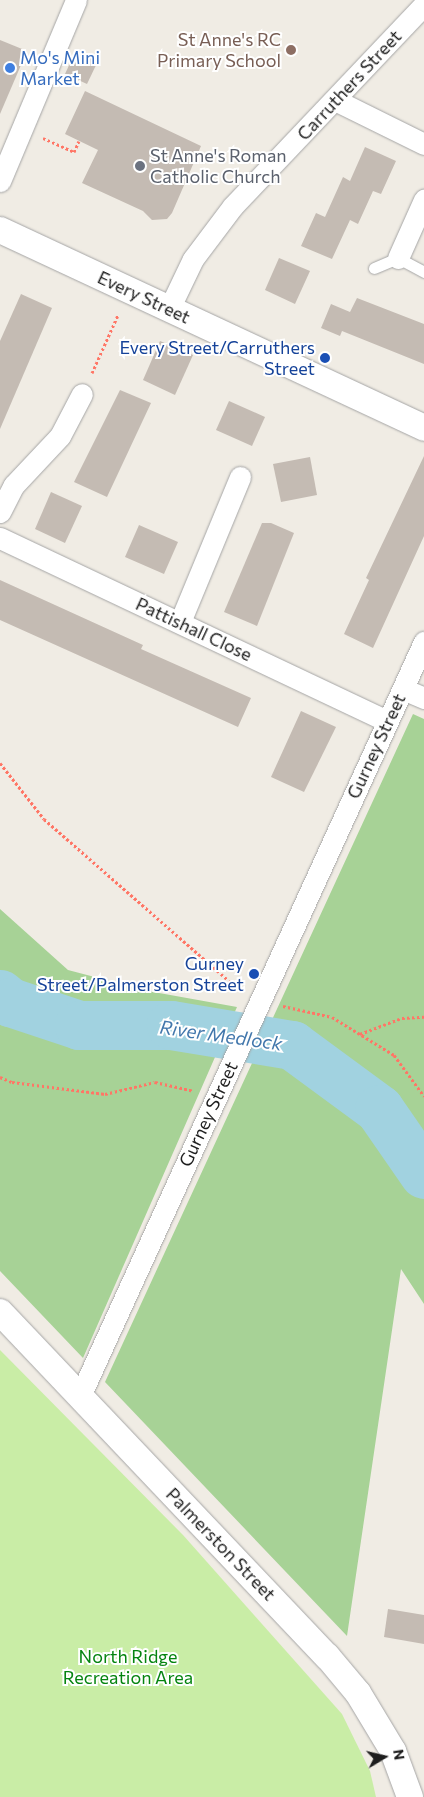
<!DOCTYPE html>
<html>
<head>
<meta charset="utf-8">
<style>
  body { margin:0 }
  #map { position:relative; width:424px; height:1797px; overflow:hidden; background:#f0ece4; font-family:Commissioner,sans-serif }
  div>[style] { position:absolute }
  .grass>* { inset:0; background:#c9eda6 }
  .forest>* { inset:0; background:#a7d296 }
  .river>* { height:49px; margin:-24.5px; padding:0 24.5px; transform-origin:24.5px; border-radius:24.5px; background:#a1d2e0 }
  .building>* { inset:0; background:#c4bbb3 }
  .path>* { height:3px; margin-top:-1.5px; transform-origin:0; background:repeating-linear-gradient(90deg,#ff7666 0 2.5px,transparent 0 5px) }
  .roads { filter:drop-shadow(0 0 1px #a5a5a5) drop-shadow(0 0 1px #a5a5a5) }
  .service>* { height:11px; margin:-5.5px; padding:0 5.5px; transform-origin:5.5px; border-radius:5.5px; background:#fff }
  .minor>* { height:21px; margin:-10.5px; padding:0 10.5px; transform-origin:10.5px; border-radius:10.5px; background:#fff }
  .tertiary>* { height:26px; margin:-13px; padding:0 13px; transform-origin:13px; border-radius:13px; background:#fff }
  .dots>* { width:14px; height:14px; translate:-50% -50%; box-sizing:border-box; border:2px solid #fff; border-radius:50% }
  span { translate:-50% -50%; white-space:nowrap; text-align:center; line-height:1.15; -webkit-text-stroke:4px #fff; paint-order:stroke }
  .education-label { font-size:18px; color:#785e54 }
  .right { translate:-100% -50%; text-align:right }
  .shop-label { font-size:18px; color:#366cbe }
  .left { translate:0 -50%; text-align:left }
  .street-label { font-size:18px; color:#1e1e1e }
  .worship-label { font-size:18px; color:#5b616d }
  .transit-label { font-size:18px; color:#164399 }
  .park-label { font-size:18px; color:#058410 }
  .water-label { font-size:19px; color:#4277ac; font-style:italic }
  .north { position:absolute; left:359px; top:1732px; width:50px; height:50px; -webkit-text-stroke:4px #fff; paint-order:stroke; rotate:81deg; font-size:14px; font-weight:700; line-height:20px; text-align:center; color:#1e1e1e }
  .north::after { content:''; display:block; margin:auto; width:18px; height:22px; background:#1e1e1e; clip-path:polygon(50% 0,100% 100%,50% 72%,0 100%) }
</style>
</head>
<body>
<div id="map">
  <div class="grass">
    <div style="clip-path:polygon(0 1350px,183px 1535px,342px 1714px,370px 1771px,376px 1797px,0 1797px)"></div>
  </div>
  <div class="forest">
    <div style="clip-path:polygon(413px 714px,424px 719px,424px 1304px,401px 1269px,347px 1636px,105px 1382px)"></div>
    <div style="clip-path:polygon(0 909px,68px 970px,148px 991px,237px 1007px,83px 1358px,0 1271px)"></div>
  </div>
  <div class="river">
    <div style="left:0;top:994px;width:13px;rotate:39deg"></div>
    <div style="left:10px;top:1002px;width:73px;rotate:18.4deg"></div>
    <div style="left:79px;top:1025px;width:92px"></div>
    <div style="left:171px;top:1025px;width:123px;rotate:9.4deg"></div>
    <div style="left:292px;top:1045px;width:108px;rotate:36.3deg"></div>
    <div style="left:379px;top:1109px;width:79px;rotate:55.3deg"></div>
  </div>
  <div class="building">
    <div style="clip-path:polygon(0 40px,27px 51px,0 114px)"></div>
    <div style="clip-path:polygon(76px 50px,98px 61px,87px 84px,65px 74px)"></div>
    <div style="clip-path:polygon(85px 91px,201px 146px,172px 213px,167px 219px,152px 220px,143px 211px,82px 183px,98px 150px,65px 134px)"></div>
    <div style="clip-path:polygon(365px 147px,396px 161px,381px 194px,373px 191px,358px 224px,350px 220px,332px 259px,301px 246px,316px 213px,325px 217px,343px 177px,350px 181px)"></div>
    <div style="clip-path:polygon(279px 258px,310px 271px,295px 304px,265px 290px)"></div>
    <div style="clip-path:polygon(21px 294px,52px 308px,0 429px,0 341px)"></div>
    <div style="clip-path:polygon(357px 298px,424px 324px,424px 364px,342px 331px,340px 336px,321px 328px,331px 304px,350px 312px)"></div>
    <div style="clip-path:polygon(160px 341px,193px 355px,175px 395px,143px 380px)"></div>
    <div style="clip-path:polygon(120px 390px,151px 403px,107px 497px,74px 482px)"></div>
    <div style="clip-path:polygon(229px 401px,265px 417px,252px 446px,216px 430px)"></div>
    <div style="clip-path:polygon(424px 456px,424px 536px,373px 648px,344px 634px,369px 580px,366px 578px)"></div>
    <div style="clip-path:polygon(310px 457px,317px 495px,281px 502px,273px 464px)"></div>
    <div style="clip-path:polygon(51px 492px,82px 506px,65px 543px,35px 529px)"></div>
    <div style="clip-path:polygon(262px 523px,271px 523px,294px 533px,257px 626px,224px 612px)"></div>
    <div style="clip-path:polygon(139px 525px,178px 542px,164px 574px,125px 557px)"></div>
    <div style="clip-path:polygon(0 580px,143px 645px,141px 649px,251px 698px,238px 727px,0 620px)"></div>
    <div style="clip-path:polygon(301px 711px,336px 727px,304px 792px,271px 777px)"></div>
    <div style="clip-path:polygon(388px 1609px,424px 1615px,424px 1644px,384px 1637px)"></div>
  </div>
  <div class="path">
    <div style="left:43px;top:138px;width:34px;rotate:24deg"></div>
    <div style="left:74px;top:152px;width:12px;rotate:-66deg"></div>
    <div style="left:92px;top:373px;width:64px;rotate:-65.9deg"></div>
    <div style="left:0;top:763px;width:71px;rotate:51.8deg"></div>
    <div style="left:44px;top:819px;width:258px;rotate:41.2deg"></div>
    <div style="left:283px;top:1006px;width:50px;rotate:12.7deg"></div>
    <div style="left:332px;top:1017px;width:73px;rotate:31.5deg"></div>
    <div style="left:394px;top:1055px;width:51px;rotate:53.8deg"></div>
    <div style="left:360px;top:1034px;width:45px;rotate:-20.9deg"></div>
    <div style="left:402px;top:1018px;width:22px;rotate:-3deg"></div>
    <div style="left:0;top:1077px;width:13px;rotate:23deg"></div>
    <div style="left:12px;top:1082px;width:94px;rotate:7.4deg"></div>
    <div style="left:105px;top:1094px;width:51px;rotate:-13.5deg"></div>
    <div style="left:155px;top:1082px;width:39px;rotate:13deg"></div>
  </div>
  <div class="roads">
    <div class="service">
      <div style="left:374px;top:268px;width:26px;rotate:-23deg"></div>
      <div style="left:398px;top:258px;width:30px;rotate:28deg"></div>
    </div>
    <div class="minor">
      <div style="left:335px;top:100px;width:99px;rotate:26.3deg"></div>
      <div style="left:0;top:181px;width:196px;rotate:-67.2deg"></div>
      <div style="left:398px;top:258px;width:64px;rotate:-65.9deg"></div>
      <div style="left:169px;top:309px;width:55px;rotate:-64.4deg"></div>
      <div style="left:193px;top:259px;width:66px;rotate:-53deg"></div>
      <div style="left:233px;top:206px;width:277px;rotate:-46.5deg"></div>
      <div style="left:0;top:512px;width:30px;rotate:-63deg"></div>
      <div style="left:14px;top:485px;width:67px;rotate:-46.8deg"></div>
      <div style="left:60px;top:436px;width:47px;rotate:-62.4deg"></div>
      <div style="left:0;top:538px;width:428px;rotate:25.3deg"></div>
      <div style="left:180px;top:622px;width:157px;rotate:-67.5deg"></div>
      <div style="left:403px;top:689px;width:23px;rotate:23deg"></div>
      <div style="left:80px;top:1396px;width:829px;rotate:-65.48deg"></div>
    </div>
    <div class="tertiary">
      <div style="left:0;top:230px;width:468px;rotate:25deg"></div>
      <div style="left:0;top:1312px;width:475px;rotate:46.5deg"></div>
      <div style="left:327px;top:1656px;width:48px;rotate:50deg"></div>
      <div style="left:358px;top:1693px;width:68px;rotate:58.9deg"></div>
      <div style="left:393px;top:1751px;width:49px;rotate:69.7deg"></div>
    </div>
  </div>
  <div class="dots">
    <div style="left:291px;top:50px;background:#8d6e63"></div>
    <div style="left:10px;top:68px;background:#3f7fe0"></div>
    <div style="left:140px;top:166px;background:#6b7280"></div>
    <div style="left:325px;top:358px;background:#1a4fb4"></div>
    <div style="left:254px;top:974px;background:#1a4fb4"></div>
  </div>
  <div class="education-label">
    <span class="right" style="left:281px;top:50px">St Anne's RC<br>Primary School</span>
  </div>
  <div class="shop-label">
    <span class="left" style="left:20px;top:68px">Mo's Mini<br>Market</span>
  </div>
  <div class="street-label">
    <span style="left:349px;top:85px;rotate:-47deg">Carruthers Street</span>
    <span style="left:144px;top:297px;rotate:25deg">Every Street</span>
    <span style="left:194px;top:629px;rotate:25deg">Pattishall Close</span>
    <span style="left:376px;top:746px;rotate:-65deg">Gurney Street</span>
    <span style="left:208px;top:1114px;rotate:-65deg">Gurney Street</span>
    <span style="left:221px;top:1544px;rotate:46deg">Palmerston Street</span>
  </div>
  <div class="worship-label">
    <span class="left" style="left:150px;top:166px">St Anne's Roman<br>Catholic Church</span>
  </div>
  <div class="transit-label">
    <span class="right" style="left:315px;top:358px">Every Street/Carruthers<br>Street</span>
    <span class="right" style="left:244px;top:974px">Gurney<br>Street/Palmerston Street</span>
  </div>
  <div class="park-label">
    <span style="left:128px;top:1667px">North Ridge<br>Recreation Area</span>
  </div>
  <div class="water-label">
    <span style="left:221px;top:1035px;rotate:8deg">River Medlock</span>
  </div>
  <div class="north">N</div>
</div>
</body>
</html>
